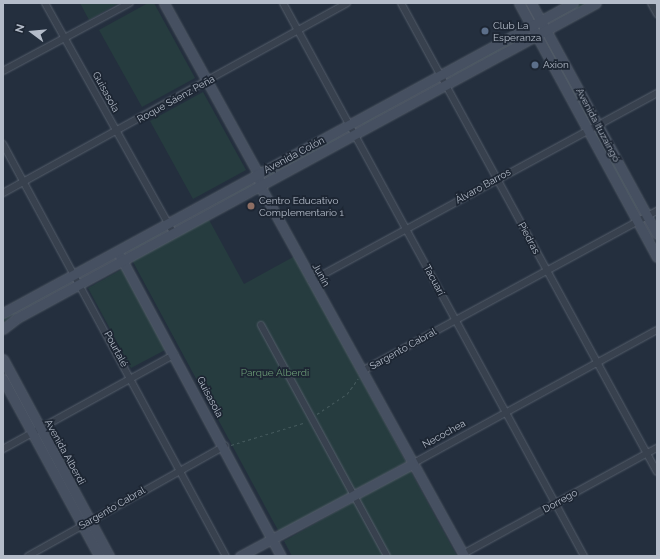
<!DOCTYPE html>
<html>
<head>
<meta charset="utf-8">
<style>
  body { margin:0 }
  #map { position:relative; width:660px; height:559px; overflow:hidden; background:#242f3e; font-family:Raleway,sans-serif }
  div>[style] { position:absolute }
  .green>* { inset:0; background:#263c3f }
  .path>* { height:1px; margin-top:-0.5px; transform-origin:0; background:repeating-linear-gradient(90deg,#44595c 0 3px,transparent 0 6px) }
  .roads { filter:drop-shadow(0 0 1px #565f6c) drop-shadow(0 0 1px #565f6c) }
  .street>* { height:6px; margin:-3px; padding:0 3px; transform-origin:3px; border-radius:3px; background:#38414e }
  .secondary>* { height:9px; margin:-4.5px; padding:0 4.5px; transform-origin:4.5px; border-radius:4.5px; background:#465061 }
  .dots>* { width:11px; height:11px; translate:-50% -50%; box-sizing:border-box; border:2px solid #1d2633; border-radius:50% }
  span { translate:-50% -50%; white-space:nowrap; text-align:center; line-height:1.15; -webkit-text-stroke:3.5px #1d2633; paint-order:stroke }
  .poi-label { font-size:10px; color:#b4bcc9 }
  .left { translate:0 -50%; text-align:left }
  .street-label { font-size:10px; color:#b4bcc9 }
  .park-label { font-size:10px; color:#6b9a76 }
  .frame { position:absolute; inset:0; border:4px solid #b4bcc9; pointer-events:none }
  .north { position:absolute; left:12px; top:12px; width:40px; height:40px; -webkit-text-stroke:3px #1d2633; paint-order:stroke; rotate:286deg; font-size:11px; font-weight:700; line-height:16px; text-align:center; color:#b4bcc9 }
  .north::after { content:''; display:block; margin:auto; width:14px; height:18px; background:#b4bcc9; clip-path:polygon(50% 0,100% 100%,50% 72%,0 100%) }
</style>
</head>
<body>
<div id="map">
  <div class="green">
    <div style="clip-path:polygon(80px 3px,116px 3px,117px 4px,89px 20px)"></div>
    <div style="clip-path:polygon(148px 3px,154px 3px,195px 78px,142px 107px,99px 30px)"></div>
    <div style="clip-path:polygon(582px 3px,587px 3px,555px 20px,554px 18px)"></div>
    <div style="clip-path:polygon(522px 36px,523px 38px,454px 75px,452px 73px)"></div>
    <div style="clip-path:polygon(548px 42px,589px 117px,587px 118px,546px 43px)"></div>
    <div style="clip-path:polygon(431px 85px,363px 125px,362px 122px)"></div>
    <div style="clip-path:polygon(203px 92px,246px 170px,193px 199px,150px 121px)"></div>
    <div style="clip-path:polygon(597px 133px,638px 208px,636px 209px,595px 134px)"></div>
    <div style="clip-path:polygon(339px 136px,340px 138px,270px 175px,269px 173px)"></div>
    <div style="clip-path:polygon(249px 184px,251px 187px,180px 221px)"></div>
    <div style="clip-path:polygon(208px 218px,244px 284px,295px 256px,406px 462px,279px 532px,132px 260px)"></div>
    <div style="clip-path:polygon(160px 232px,161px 235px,129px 252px,128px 249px)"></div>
    <div style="clip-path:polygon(124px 268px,167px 349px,131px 368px,88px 288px)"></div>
    <div style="clip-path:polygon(71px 282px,11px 316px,3px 323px,3px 317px)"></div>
    <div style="clip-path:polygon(410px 470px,457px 556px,292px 556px,284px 541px)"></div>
  </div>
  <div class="path">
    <div style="left:317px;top:414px;width:36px;rotate:-34deg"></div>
    <div style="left:347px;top:394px;width:19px;rotate:-54deg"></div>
    <div style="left:231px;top:445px;width:78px;rotate:-17deg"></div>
  </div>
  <div class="roads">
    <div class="street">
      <div style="left:45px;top:3px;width:262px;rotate:60.8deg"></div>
      <div style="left:283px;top:3px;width:630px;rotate:61.44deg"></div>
      <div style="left:401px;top:3px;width:534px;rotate:61.37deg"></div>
      <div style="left:651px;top:3px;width:13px;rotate:61deg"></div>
      <div style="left:3px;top:71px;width:144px;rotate:-28.2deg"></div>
      <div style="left:3px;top:144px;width:468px;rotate:61.6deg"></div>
      <div style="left:3px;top:193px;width:393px;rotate:-28.9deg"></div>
      <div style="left:311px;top:281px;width:394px;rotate:-28.5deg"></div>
      <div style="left:261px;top:325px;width:263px;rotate:61.4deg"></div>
      <div style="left:362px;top:371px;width:336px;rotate:-28.5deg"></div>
      <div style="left:3px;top:449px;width:196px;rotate:-28.9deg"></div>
      <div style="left:412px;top:464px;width:279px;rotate:-28.7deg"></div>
      <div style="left:463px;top:554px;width:221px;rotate:-28.7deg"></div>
      <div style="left:28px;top:556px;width:226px;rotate:-29.2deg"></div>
    </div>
    <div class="secondary">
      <div style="left:164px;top:3px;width:194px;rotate:61.1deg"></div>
      <div style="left:258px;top:173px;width:13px;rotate:81deg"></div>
      <div style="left:260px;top:186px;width:423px;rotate:61.1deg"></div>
      <div style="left:519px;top:3px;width:289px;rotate:61.5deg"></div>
      <div style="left:531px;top:3px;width:263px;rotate:61.4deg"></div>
      <div style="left:120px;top:256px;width:340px;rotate:61.8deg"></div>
      <div style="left:3px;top:313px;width:649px;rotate:-28.54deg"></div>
      <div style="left:3px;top:329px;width:18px;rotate:-38deg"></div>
      <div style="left:17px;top:318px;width:659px;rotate:-28.55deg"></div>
      <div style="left:3px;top:359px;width:224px;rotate:61.7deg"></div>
      <div style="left:3px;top:379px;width:201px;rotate:61.5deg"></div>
      <div style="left:240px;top:556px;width:195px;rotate:-28.1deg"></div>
    </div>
  </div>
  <div class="dots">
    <div style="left:485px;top:31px;background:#5c6f8a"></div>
    <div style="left:535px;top:65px;background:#5c6f8a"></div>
    <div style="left:251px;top:206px;background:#8d6e63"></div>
  </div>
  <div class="poi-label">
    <span class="left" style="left:493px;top:31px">Club La<br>Esperanza</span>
    <span class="left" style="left:543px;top:65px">Axion</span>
    <span class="left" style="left:259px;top:206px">Centro Educativo<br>Complementario 1</span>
  </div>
  <div class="street-label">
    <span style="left:106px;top:92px;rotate:61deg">Guisasola</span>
    <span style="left:176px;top:99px;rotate:-29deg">Roque Sáenz Peña</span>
    <span style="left:598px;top:125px;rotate:62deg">Avenida Ituzaingó</span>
    <span style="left:294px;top:155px;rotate:-28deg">Avenida Colón</span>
    <span style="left:483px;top:186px;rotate:-29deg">Álvaro Barros</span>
    <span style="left:529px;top:238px;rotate:62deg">Piedras</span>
    <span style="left:321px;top:275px;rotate:61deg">Junín</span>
    <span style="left:434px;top:280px;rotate:62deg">Tacuarí</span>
    <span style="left:116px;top:349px;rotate:62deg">Pourtalé</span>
    <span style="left:403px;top:349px;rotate:-29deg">Sargento Cabral</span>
    <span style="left:210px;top:397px;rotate:62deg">Guisasola</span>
    <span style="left:444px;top:434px;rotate:-29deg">Necochea</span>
    <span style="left:65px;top:452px;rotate:61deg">Avenida Alberdi</span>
    <span style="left:560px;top:501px;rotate:-29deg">Dorrego</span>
    <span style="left:112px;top:508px;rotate:-30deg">Sargento Cabral</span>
  </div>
  <div class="park-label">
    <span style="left:275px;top:373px">Parque Alberdi</span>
  </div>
  <div class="frame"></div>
  <div class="north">N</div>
</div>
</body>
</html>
